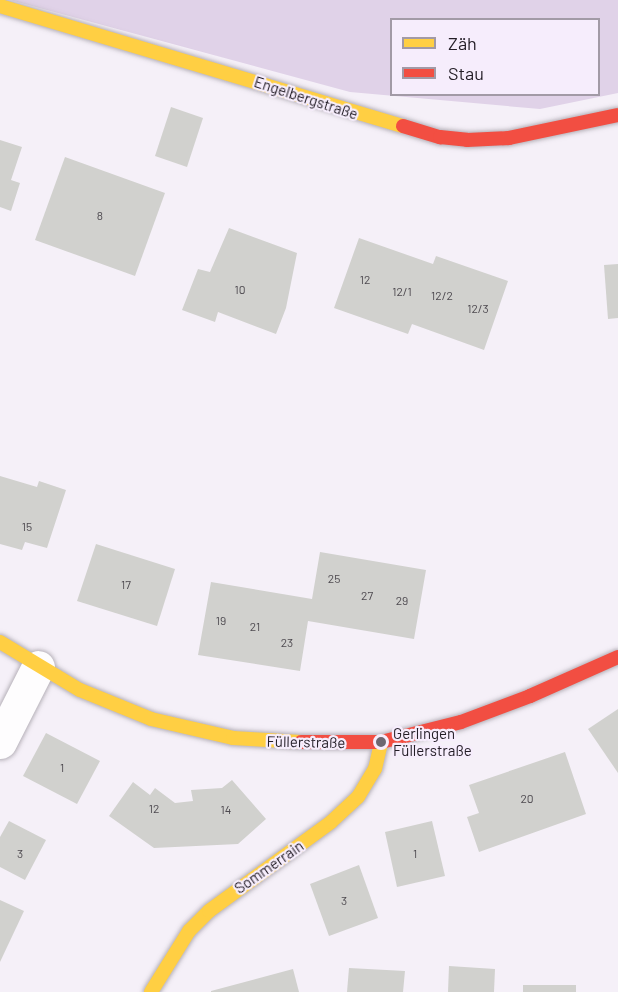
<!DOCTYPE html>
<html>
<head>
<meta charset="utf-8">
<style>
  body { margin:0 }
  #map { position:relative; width:618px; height:992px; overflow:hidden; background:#f5f0f8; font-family:Barlow,sans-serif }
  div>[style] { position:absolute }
  .forest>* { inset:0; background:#e0d2e8 }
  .building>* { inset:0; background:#d1d1ce }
  .roads { filter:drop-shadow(0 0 2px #b6b1b9) drop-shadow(0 0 2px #b6b1b9) }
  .street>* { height:33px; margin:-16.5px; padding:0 16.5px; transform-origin:16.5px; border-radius:16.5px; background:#fefdfe }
  .slow>* { height:14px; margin:-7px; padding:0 7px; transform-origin:7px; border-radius:7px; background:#ffcf43 }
  .jam>* { height:14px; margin:-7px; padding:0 7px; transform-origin:7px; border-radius:7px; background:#f24e42 }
  .dots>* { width:16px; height:16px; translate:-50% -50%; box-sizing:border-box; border:3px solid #f6edfc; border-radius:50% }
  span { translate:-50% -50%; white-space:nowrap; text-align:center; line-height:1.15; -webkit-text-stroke:4.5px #f6edfc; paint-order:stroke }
  .number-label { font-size:12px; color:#4e4a50 }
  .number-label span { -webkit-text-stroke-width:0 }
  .street-label { font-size:15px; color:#231d26 }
  .poi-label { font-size:15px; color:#231d26 }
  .left { translate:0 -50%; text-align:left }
  .legend { position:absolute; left:390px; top:18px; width:210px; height:78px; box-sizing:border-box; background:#f6edfc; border:2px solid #a29aa6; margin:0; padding:8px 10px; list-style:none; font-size:18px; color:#231d26 }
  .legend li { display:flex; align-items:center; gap:12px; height:30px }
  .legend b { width:30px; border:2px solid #a29aa6 }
</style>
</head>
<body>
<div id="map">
  <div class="forest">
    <div style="clip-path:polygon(evenodd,10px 0,618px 0,618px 93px,540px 109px,350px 92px,10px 0,392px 20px,598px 20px,598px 94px,392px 94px,392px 20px)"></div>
  </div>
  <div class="building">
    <div style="clip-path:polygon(171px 107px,203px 118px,187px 167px,155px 156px)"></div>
    <div style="clip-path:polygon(0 140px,22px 147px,11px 180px,20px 183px,11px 211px,0 207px)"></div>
    <div style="clip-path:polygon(65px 157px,165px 193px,135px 276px,35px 240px)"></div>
    <div style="clip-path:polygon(229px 228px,297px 253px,286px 308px,276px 334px,218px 312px,215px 322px,182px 310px,198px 269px,210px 272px)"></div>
    <div style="clip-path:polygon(359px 238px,433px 264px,436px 256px,508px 281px,484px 350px,412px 324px,408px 334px,334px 308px)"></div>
    <div style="clip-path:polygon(618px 264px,618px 318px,608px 319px,604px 265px)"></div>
    <div style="clip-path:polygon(0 476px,37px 487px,39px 481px,66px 490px,47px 548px,25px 542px,22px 550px,0 544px)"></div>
    <div style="clip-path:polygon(96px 544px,175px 569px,157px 626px,77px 601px)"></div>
    <div style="clip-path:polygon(320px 552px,426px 570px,414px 639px,308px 621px,300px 671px,198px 655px,211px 582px,312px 599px)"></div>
    <div style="clip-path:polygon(618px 709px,618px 773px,588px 729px)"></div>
    <div style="clip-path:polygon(46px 733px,100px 761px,77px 804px,23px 776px)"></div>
    <div style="clip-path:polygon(565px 752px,586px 814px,479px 852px,467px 817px,479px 813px,469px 785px)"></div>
    <div style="clip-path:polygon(232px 780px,266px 819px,238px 844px,154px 848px,109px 816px,133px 782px,150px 795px,155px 788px,175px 803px,193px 801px,191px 790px,222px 788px)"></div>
    <div style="clip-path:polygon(9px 821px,46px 840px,25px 880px,0 867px,0 837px)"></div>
    <div style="clip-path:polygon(432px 821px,445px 876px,397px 887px,385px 832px)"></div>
    <div style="clip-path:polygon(359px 865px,378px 918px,329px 936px,310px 884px)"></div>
    <div style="clip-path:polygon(0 900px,24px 911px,0 962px)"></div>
    <div style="clip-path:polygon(449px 966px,495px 969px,494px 992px,448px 992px)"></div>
    <div style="clip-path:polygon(349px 968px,405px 971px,403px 992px,347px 992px)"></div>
    <div style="clip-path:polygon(293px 969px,299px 992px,211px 992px,211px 991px)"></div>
    <div style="clip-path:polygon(523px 985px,576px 985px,576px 992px,523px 992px)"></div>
  </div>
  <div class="roads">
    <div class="street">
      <div style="left:0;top:742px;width:84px;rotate:-63.1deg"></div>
    </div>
    <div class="slow">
      <div style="left:0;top:6px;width:420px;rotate:16.6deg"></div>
      <div style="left:0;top:642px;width:93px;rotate:31deg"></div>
      <div style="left:80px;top:690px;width:77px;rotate:22.2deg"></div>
      <div style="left:151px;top:719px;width:84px;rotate:13deg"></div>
      <div style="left:233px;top:738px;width:68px;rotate:3.4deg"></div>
      <div style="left:151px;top:992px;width:72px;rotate:-58.1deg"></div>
      <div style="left:189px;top:931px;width:28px;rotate:-45deg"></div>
      <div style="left:209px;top:911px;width:151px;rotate:-36.1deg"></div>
      <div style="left:331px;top:822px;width:37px;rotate:-43deg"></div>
      <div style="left:358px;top:797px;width:33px;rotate:-59deg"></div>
      <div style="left:375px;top:769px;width:28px;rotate:-77deg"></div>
    </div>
    <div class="jam">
      <div style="left:403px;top:126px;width:39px;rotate:17deg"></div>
      <div style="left:440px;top:137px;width:27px;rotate:6deg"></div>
      <div style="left:467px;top:140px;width:42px;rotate:-2.7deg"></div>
      <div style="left:509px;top:138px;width:111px;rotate:-11.9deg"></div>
      <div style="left:301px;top:742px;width:80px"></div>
      <div style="left:381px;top:742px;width:82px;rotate:-14deg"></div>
      <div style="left:461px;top:722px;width:74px;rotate:-20.6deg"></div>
      <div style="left:530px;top:696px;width:96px;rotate:-23.9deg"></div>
    </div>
  </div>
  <div class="dots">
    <div style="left:381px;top:742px;background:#6c6770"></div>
  </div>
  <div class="number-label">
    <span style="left:100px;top:216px">8</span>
    <span style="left:365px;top:280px">12</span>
    <span style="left:240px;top:290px">10</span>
    <span style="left:402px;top:292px">12/1</span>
    <span style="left:442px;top:296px">12/2</span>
    <span style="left:478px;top:309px">12/3</span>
    <span style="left:27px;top:527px">15</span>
    <span style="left:334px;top:579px">25</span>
    <span style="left:126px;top:585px">17</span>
    <span style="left:367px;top:596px">27</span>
    <span style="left:402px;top:601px">29</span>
    <span style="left:221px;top:621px">19</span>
    <span style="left:255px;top:627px">21</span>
    <span style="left:287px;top:643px">23</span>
    <span style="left:62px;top:768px">1</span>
    <span style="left:527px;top:799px">20</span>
    <span style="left:154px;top:809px">12</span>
    <span style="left:226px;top:810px">14</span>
    <span style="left:20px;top:854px">3</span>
    <span style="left:415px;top:854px">1</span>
    <span style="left:344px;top:901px">3</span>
  </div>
  <div class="street-label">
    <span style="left:306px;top:98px;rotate:18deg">Engelbergstraße</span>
    <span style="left:306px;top:742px;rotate:1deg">Füllerstraße</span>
    <span style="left:269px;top:867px;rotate:-35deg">Sommerrain</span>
  </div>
  <div class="poi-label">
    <span class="left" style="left:393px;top:742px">Gerlingen<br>Füllerstraße</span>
  </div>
  <ul class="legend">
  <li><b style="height:8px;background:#ffcf43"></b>Zäh</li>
  <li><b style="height:8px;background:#f24e42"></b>Stau</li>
  </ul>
</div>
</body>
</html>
